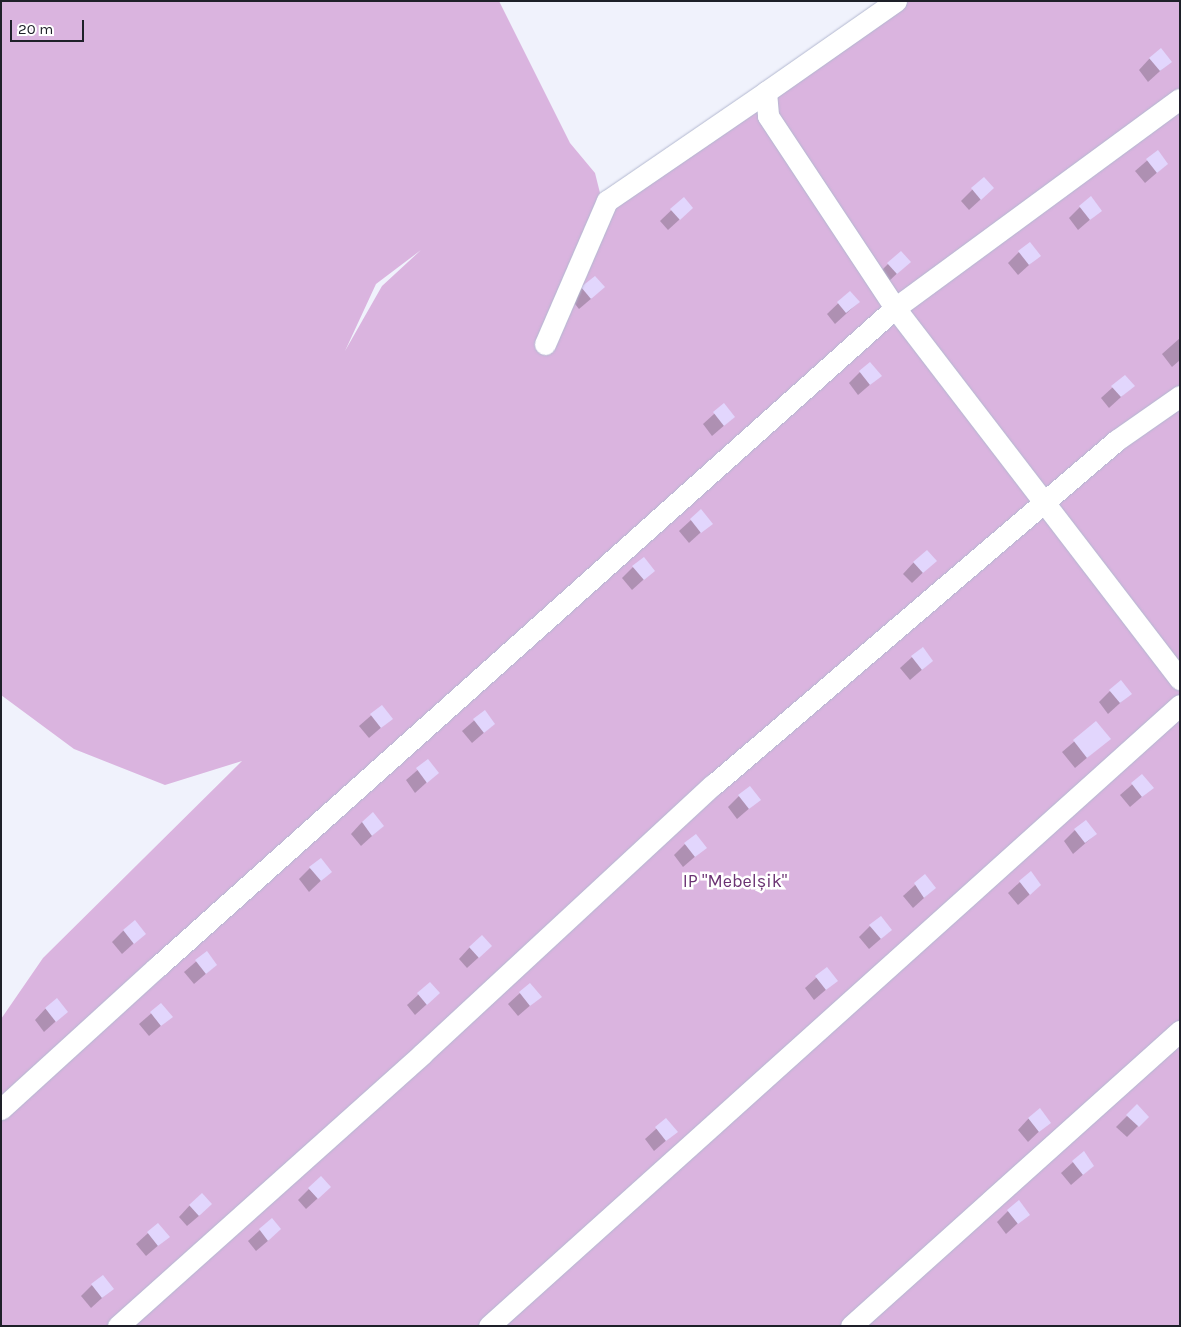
<!DOCTYPE html>
<html>
<head>
<meta charset="utf-8">
<style>
  body { margin:0 }
  #map { position:relative; width:1181px; height:1327px; overflow:hidden; background:#f0f2fc; font-family:Karla,sans-serif }
  div>[style] { position:absolute }
  .green>* { inset:0; background:#dab4df }
  .shadow>* { inset:0; background:#0003 }
  .building>* { inset:0; background:#e2d6fd }
  .roads { filter:drop-shadow(0 0 1px #b3b8d0) drop-shadow(0 0 1px #b3b8d0) }
  .street>* { height:21px; margin:-10.5px; padding:0 10.5px; transform-origin:10.5px; border-radius:10.5px; background:#fff }
  span { translate:-50% -50%; white-space:nowrap; text-align:center; line-height:1.15; -webkit-text-stroke:5px #fff; paint-order:stroke }
  .park-label { font-size:18px; color:#6b3373 }
  .frame { position:absolute; inset:0; border:2px solid #1e2029; pointer-events:none }
  .scale { position:absolute; left:10px; top:20px; width:74px; height:22px; box-sizing:border-box; border:2px solid #1e2029; border-top:0; padding-left:6px; font-size:15px; line-height:18px; white-space:nowrap; color:#1e2029; -webkit-text-stroke:4px #fff; paint-order:stroke }
</style>
</head>
<body>
<div id="map">
  <div class="green">
    <div style="clip-path:polygon(evenodd,1px 1px,499px 1px,570px 143px,595px 173px,601px 197px,880px 1px,1180px 1px,1180px 1326px,1px 1326px,1px 1019px,43px 958px,242px 761px,165px 785px,74px 749px,1px 695px,1px 1px,421px 250px,382px 286px,345px 351px,376px 284px,421px 250px)"></div>
  </div>
  <div class="shadow">
    <div style="clip-path:polygon(1150px 58px,1170px 62px,1148px 82px,1139px 70px)"></div>
    <div style="clip-path:polygon(1157px 152px,1167px 164px,1145px 183px,1135px 171px)"></div>
    <div style="clip-path:polygon(984px 178px,981px 199px,969px 210px,961px 201px)"></div>
    <div style="clip-path:polygon(683px 199px,680px 219px,668px 230px,660px 221px)"></div>
    <div style="clip-path:polygon(1080px 207px,1100px 211px,1078px 230px,1069px 218px)"></div>
    <div style="clip-path:polygon(1019px 252px,1039px 256px,1018px 275px,1008px 263px)"></div>
    <div style="clip-path:polygon(909px 262px,886px 284px,877px 275px,888px 264px)"></div>
    <div style="clip-path:polygon(582px 288px,592px 298px,579px 309px,571px 299px)"></div>
    <div style="clip-path:polygon(850px 292px,859px 302px,835px 324px,827px 314px)"></div>
    <div style="clip-path:polygon(1180px 338px,1180px 360px,1172px 367px,1162px 354px)"></div>
    <div style="clip-path:polygon(860px 372px,880px 376px,858px 395px,849px 383px)"></div>
    <div style="clip-path:polygon(1125px 376px,1133px 386px,1109px 408px,1101px 398px)"></div>
    <div style="clip-path:polygon(724px 405px,734px 417px,712px 436px,703px 424px)"></div>
    <div style="clip-path:polygon(691px 520px,711px 523px,689px 543px,679px 531px)"></div>
    <div style="clip-path:polygon(935px 561px,912px 583px,903px 574px,914px 562px)"></div>
    <div style="clip-path:polygon(633px 567px,653px 571px,632px 590px,622px 578px)"></div>
    <div style="clip-path:polygon(922px 648px,932px 661px,910px 680px,900px 668px)"></div>
    <div style="clip-path:polygon(1110px 691px,1130px 694px,1108px 714px,1099px 702px)"></div>
    <div style="clip-path:polygon(382px 706px,391px 719px,369px 738px,359px 726px)"></div>
    <div style="clip-path:polygon(484px 712px,494px 724px,472px 743px,462px 731px)"></div>
    <div style="clip-path:polygon(1096px 723px,1109px 739px,1075px 768px,1062px 752px)"></div>
    <div style="clip-path:polygon(428px 761px,437px 773px,415px 793px,406px 780px)"></div>
    <div style="clip-path:polygon(1142px 776px,1152px 788px,1130px 807px,1120px 795px)"></div>
    <div style="clip-path:polygon(739px 796px,759px 800px,737px 819px,728px 807px)"></div>
    <div style="clip-path:polygon(362px 822px,383px 826px,361px 846px,351px 834px)"></div>
    <div style="clip-path:polygon(1075px 830px,1096px 834px,1073px 854px,1064px 841px)"></div>
    <div style="clip-path:polygon(685px 844px,705px 848px,683px 867px,674px 855px)"></div>
    <div style="clip-path:polygon(310px 868px,330px 872px,309px 892px,299px 879px)"></div>
    <div style="clip-path:polygon(925px 876px,935px 888px,913px 908px,903px 896px)"></div>
    <div style="clip-path:polygon(1020px 882px,1040px 885px,1018px 905px,1008px 893px)"></div>
    <div style="clip-path:polygon(870px 926px,891px 930px,869px 949px,859px 937px)"></div>
    <div style="clip-path:polygon(124px 930px,144px 934px,122px 954px,112px 942px)"></div>
    <div style="clip-path:polygon(470px 947px,479px 957px,467px 968px,459px 959px)"></div>
    <div style="clip-path:polygon(206px 953px,216px 965px,194px 984px,184px 972px)"></div>
    <div style="clip-path:polygon(826px 969px,836px 981px,814px 1000px,805px 988px)"></div>
    <div style="clip-path:polygon(430px 984px,427px 1004px,415px 1015px,407px 1005px)"></div>
    <div style="clip-path:polygon(520px 993px,540px 997px,518px 1016px,508px 1004px)"></div>
    <div style="clip-path:polygon(161px 1005px,171px 1017px,149px 1036px,139px 1024px)"></div>
    <div style="clip-path:polygon(46px 1008px,66px 1012px,44px 1032px,35px 1020px)"></div>
    <div style="clip-path:polygon(1137px 1106px,1147px 1117px,1127px 1137px,1116px 1127px)"></div>
    <div style="clip-path:polygon(1029px 1118px,1049px 1122px,1028px 1142px,1018px 1130px)"></div>
    <div style="clip-path:polygon(666px 1120px,676px 1132px,654px 1151px,645px 1139px)"></div>
    <div style="clip-path:polygon(1083px 1153px,1093px 1166px,1071px 1185px,1061px 1173px)"></div>
    <div style="clip-path:polygon(309px 1189px,318px 1198px,306px 1209px,298px 1200px)"></div>
    <div style="clip-path:polygon(190px 1205px,200px 1215px,187px 1226px,179px 1217px)"></div>
    <div style="clip-path:polygon(1008px 1211px,1028px 1214px,1006px 1234px,997px 1222px)"></div>
    <div style="clip-path:polygon(272px 1219px,269px 1240px,256px 1251px,248px 1241px)"></div>
    <div style="clip-path:polygon(158px 1224px,168px 1237px,146px 1256px,136px 1244px)"></div>
    <div style="clip-path:polygon(92px 1285px,112px 1289px,91px 1308px,81px 1296px)"></div>
  </div>
  <div class="building">
    <div style="clip-path:polygon(1161px 48px,1172px 62px,1160px 71px,1149px 58px)"></div>
    <div style="clip-path:polygon(1158px 150px,1168px 164px,1157px 173px,1146px 159px)"></div>
    <div style="clip-path:polygon(984px 177px,994px 188px,981px 200px,971px 188px)"></div>
    <div style="clip-path:polygon(1091px 196px,1102px 211px,1090px 220px,1079px 206px)"></div>
    <div style="clip-path:polygon(684px 197px,693px 208px,680px 220px,670px 209px)"></div>
    <div style="clip-path:polygon(1030px 242px,1041px 256px,1029px 265px,1018px 251px)"></div>
    <div style="clip-path:polygon(901px 251px,911px 262px,897px 274px,887px 263px)"></div>
    <div style="clip-path:polygon(595px 276px,605px 287px,591px 299px,581px 287px)"></div>
    <div style="clip-path:polygon(850px 291px,860px 302px,846px 313px,837px 302px)"></div>
    <div style="clip-path:polygon(870px 362px,882px 376px,870px 385px,859px 371px)"></div>
    <div style="clip-path:polygon(1125px 375px,1135px 386px,1121px 397px,1111px 386px)"></div>
    <div style="clip-path:polygon(724px 403px,735px 417px,724px 426px,713px 412px)"></div>
    <div style="clip-path:polygon(701px 509px,713px 524px,701px 533px,690px 519px)"></div>
    <div style="clip-path:polygon(927px 550px,937px 561px,923px 573px,913px 562px)"></div>
    <div style="clip-path:polygon(644px 557px,655px 571px,644px 580px,632px 566px)"></div>
    <div style="clip-path:polygon(923px 647px,933px 661px,922px 670px,911px 656px)"></div>
    <div style="clip-path:polygon(1121px 680px,1132px 694px,1120px 703px,1109px 690px)"></div>
    <div style="clip-path:polygon(382px 705px,393px 719px,381px 728px,370px 714px)"></div>
    <div style="clip-path:polygon(485px 710px,495px 724px,484px 733px,473px 719px)"></div>
    <div style="clip-path:polygon(1096px 721px,1111px 739px,1087px 758px,1073px 740px)"></div>
    <div style="clip-path:polygon(428px 759px,439px 773px,427px 783px,416px 768px)"></div>
    <div style="clip-path:polygon(1142px 774px,1154px 788px,1142px 797px,1131px 783px)"></div>
    <div style="clip-path:polygon(750px 786px,761px 800px,749px 809px,738px 795px)"></div>
    <div style="clip-path:polygon(373px 812px,384px 826px,372px 836px,362px 822px)"></div>
    <div style="clip-path:polygon(1086px 820px,1097px 834px,1085px 843px,1074px 829px)"></div>
    <div style="clip-path:polygon(696px 834px,707px 848px,695px 857px,684px 843px)"></div>
    <div style="clip-path:polygon(321px 858px,332px 872px,321px 881px,309px 867px)"></div>
    <div style="clip-path:polygon(1031px 871px,1041px 885px,1030px 895px,1019px 881px)"></div>
    <div style="clip-path:polygon(925px 874px,936px 888px,924px 898px,914px 883px)"></div>
    <div style="clip-path:polygon(881px 916px,892px 930px,881px 939px,869px 925px)"></div>
    <div style="clip-path:polygon(135px 920px,146px 934px,134px 944px,123px 930px)"></div>
    <div style="clip-path:polygon(482px 935px,492px 946px,479px 958px,469px 947px)"></div>
    <div style="clip-path:polygon(207px 951px,217px 965px,206px 974px,195px 960px)"></div>
    <div style="clip-path:polygon(827px 967px,838px 981px,826px 990px,815px 976px)"></div>
    <div style="clip-path:polygon(430px 982px,440px 993px,427px 1005px,417px 993px)"></div>
    <div style="clip-path:polygon(530px 983px,542px 997px,530px 1006px,519px 992px)"></div>
    <div style="clip-path:polygon(57px 998px,68px 1012px,56px 1022px,45px 1008px)"></div>
    <div style="clip-path:polygon(161px 1003px,173px 1017px,161px 1026px,150px 1012px)"></div>
    <div style="clip-path:polygon(1137px 1104px,1149px 1117px,1139px 1127px,1126px 1115px)"></div>
    <div style="clip-path:polygon(1040px 1108px,1051px 1123px,1039px 1132px,1028px 1118px)"></div>
    <div style="clip-path:polygon(666px 1118px,678px 1132px,666px 1141px,655px 1127px)"></div>
    <div style="clip-path:polygon(1084px 1151px,1094px 1166px,1083px 1175px,1072px 1161px)"></div>
    <div style="clip-path:polygon(321px 1176px,331px 1187px,318px 1199px,308px 1188px)"></div>
    <div style="clip-path:polygon(202px 1193px,212px 1204px,199px 1216px,189px 1205px)"></div>
    <div style="clip-path:polygon(1019px 1200px,1030px 1215px,1018px 1224px,1007px 1210px)"></div>
    <div style="clip-path:polygon(272px 1218px,281px 1229px,268px 1241px,259px 1229px)"></div>
    <div style="clip-path:polygon(158px 1223px,170px 1237px,158px 1246px,147px 1232px)"></div>
    <div style="clip-path:polygon(103px 1275px,114px 1289px,102px 1298px,91px 1284px)"></div>
  </div>
  <div class="roads">
    <div class="street">
      <div style="left:896px;top:1px;width:159px;rotate:145deg"></div>
      <div style="left:766px;top:92px;width:24px;rotate:85deg"></div>
      <div style="left:768px;top:116px;width:230px;rotate:56.5deg"></div>
      <div style="left:895px;top:308px;width:468px;rotate:52.5deg"></div>
      <div style="left:545px;top:344px;width:156px;rotate:-66.6deg"></div>
      <div style="left:607px;top:201px;width:193px;rotate:-34.4deg"></div>
      <div style="left:1px;top:1109px;width:210px;rotate:-42.3deg"></div>
      <div style="left:156px;top:968px;width:991px;rotate:-41.77deg"></div>
      <div style="left:895px;top:308px;width:353px;rotate:-36.3deg"></div>
      <div style="left:118px;top:1326px;width:408px;rotate:-41.8deg"></div>
      <div style="left:422px;top:1054px;width:396px;rotate:-42.8deg"></div>
      <div style="left:713px;top:785px;width:531px;rotate:-40.5deg"></div>
      <div style="left:1117px;top:440px;width:77px;rotate:-34.9deg"></div>
      <div style="left:489px;top:1326px;width:929px;rotate:-41.95deg"></div>
      <div style="left:851px;top:1326px;width:442px;rotate:-41.9deg"></div>
    </div>
  </div>
  <div class="park-label">
    <span style="left:735px;top:881px">IP "Mebelșik"</span>
  </div>
  <div class="frame"></div>
  <div class="scale">20 m</div>
</div>
</body>
</html>
